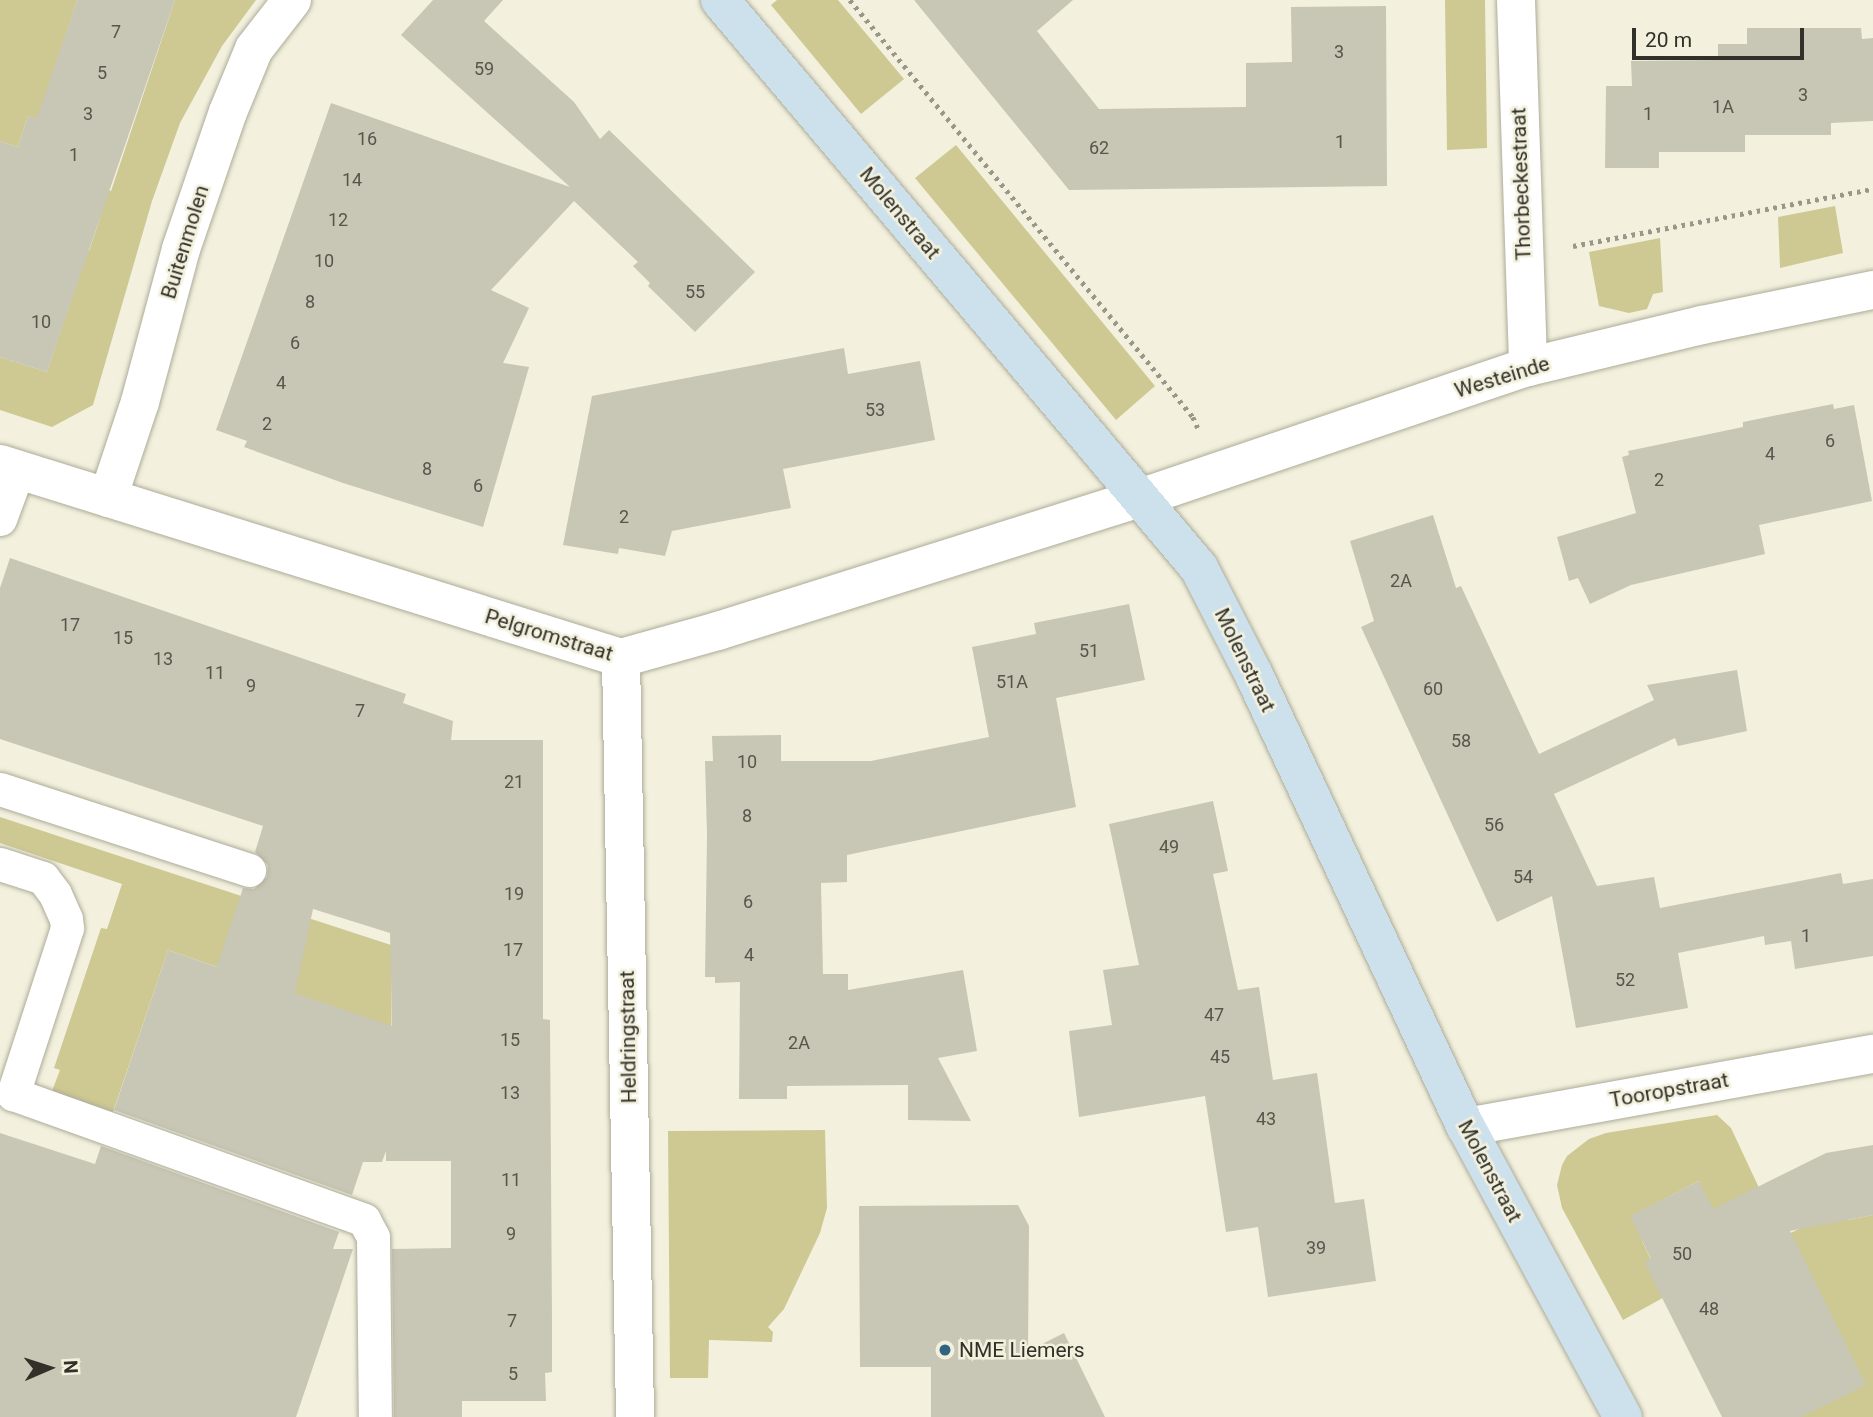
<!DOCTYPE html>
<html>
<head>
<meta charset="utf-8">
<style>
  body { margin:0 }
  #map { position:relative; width:1873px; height:1417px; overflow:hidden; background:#f3f1de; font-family:Roboto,sans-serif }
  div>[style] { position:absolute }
  .green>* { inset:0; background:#cec893 }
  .building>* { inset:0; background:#c8c6b4 }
  .path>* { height:4.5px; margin-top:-2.25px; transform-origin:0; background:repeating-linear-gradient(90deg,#99978a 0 3.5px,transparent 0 8.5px) }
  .roads { filter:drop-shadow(0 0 2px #adab99) drop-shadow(0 0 2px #adab99) }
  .lane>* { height:33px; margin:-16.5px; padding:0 16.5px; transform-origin:16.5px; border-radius:16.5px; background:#fff }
  .street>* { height:38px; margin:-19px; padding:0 19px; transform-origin:19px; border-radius:19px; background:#fff }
  .secondary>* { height:38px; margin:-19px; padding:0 19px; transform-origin:19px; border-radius:19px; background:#cde1ed }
  .dots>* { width:19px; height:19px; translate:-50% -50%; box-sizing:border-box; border:4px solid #f3f1de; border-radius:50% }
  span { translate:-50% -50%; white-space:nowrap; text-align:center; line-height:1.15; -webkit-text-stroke:5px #f3f1de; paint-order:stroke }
  .number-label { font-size:18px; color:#57564c }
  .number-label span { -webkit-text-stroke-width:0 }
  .street-label { font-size:21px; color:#313029 }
  .poi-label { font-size:21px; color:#313029 }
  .left { translate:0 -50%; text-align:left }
  .north { position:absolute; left:14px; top:1333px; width:70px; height:70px; -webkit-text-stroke:5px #f3f1de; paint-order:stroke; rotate:87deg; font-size:19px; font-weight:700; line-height:28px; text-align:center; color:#313029 }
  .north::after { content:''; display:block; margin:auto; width:24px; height:32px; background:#313029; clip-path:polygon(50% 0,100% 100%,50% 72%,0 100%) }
  .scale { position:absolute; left:1632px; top:28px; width:172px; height:32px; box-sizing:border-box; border:4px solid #313029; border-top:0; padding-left:9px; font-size:21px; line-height:24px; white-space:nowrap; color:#313029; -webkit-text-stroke:5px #f3f1de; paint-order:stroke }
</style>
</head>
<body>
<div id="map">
  <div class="green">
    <div style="clip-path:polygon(0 0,77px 0,38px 119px,28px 116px,18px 147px,0 141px)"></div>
    <div style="clip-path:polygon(175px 0,256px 0,222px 46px,180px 123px,152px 201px,93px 405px,52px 427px,0 410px,0 357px,47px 372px,76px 286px,67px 244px,89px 251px,100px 218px,58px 203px,0 211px,64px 175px,111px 191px)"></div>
    <div style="clip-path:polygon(777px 0,838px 0,904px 79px,861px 114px,771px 5px)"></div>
    <div style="clip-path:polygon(1445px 0,1485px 0,1487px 148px,1447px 150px)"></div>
    <div style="clip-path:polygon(956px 145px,1155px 386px,1116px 420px,915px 178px)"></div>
    <div style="clip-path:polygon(1835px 206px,1843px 253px,1780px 268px,1778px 217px)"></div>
    <div style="clip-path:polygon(1660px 238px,1663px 292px,1653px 294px,1647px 309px,1629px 313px,1599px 306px,1589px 252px)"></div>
    <div style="clip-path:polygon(0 817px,391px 945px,392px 1137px,343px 1010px,168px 950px,113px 1112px,52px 1091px,60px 1070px,54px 1068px,101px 928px,107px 929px,122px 884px,0 843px)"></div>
    <div style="clip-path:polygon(1717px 1115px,1731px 1128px,1782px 1237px,1831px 1214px,1848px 1220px,1873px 1215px,1873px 1417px,1800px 1417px,1748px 1318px,1699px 1181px,1656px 1203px,1669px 1227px,1642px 1241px,1668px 1295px,1623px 1320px,1562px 1208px,1557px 1185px,1562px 1165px,1567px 1156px,1589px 1139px,1606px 1133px)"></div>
    <div style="clip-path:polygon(825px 1130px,827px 1208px,820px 1233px,784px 1309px,768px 1327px,773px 1332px,772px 1342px,709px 1340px,708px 1378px,670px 1378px,668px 1131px)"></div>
  </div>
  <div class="building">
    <div style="clip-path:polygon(77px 0,175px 0,47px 372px,0 357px,0 141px,18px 147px,28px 116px,37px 118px)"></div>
    <div style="clip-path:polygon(433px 0,503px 0,484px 21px,574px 102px,600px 139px,609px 130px,755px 272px,695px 332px,648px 286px,650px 283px,633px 266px,638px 262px,574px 201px,491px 290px,529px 308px,503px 363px,529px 367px,483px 527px,343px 483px,244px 447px,247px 441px,216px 430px,331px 103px,570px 187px,401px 35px)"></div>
    <div style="clip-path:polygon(914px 0,1073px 0,1037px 31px,1099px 109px,1246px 107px,1246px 63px,1292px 62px,1291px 7px,1386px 6px,1387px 186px,1069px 190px)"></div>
    <div style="clip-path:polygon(1747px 28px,1861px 28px,1862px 39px,1873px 38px,1873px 121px,1831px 123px,1831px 135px,1745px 135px,1745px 152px,1659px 152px,1659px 168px,1605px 168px,1606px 86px,1632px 86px,1631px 61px,1718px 60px,1718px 44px,1747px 44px)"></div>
    <div style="clip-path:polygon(844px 348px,848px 374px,920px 361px,935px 440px,783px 469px,791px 508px,672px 531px,665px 556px,619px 548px,618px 554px,563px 545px,592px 396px)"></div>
    <div style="clip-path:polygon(1833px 404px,1834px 409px,1854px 405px,1872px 501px,1759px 525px,1765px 554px,1631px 585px,1590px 604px,1578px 578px,1569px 581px,1557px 537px,1636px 513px,1622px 457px,1629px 455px,1628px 451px,1743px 427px,1743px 422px)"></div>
    <div style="clip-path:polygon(1433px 515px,1456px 588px,1461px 586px,1539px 754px,1654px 700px,1647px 685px,1737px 670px,1747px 731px,1678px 746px,1675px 738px,1554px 794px,1597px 886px,1654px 877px,1660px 908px,1841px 873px,1843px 884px,1873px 879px,1873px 956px,1795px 969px,1791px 941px,1765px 945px,1764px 936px,1678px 953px,1688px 1008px,1576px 1028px,1552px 896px,1497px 922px,1361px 627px,1374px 621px,1350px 541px)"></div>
    <div style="clip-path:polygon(evenodd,10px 558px,406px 694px,403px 703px,453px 721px,451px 740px,543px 740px,543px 1019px,550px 1020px,552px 1322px,552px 1372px,545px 1373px,546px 1401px,462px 1401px,462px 1417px,394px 1417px,392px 1249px,451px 1248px,451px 1161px,386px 1161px,386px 1151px,382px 1162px,363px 1162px,352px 1195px,114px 1110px,168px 950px,217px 967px,243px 888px,254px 889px,267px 877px,268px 865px,255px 852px,263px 826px,0 739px,0 588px,10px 558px,313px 909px,390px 933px,392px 1026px,295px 993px,313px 909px)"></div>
    <div style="clip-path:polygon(1129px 604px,1145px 680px,1056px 698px,1076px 807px,847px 855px,847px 882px,821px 883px,823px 974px,848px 974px,848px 990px,963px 970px,977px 1051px,938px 1058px,971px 1121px,908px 1120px,908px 1085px,787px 1086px,787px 1099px,739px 1099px,740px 982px,715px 983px,715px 977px,705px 977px,707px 835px,705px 761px,713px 761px,712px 736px,781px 735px,781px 761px,871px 761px,989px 737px,972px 647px,1036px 634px,1034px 623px)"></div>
    <div style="clip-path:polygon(1213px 801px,1228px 871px,1213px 874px,1238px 990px,1259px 987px,1273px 1080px,1317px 1073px,1335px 1203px,1364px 1199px,1376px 1281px,1268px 1297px,1258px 1227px,1226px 1232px,1205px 1096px,1079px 1117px,1069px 1031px,1112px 1025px,1103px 970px,1139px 965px,1109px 824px)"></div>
    <div style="clip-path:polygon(0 1133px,95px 1164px,101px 1146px,339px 1232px,333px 1249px,353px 1249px,296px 1417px,0 1417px)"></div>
    <div style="clip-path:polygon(1873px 1145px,1873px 1215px,1790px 1231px,1866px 1385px,1801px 1417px,1722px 1417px,1644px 1262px,1651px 1259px,1630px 1216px,1699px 1181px,1713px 1209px,1826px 1153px)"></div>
    <div style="clip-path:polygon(1018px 1205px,1029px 1226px,1028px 1351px,1064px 1333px,1105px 1417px,931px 1417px,931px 1367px,860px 1367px,859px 1206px)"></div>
  </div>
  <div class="path">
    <div style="left:850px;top:0;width:540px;rotate:50.56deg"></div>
    <div style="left:1193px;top:417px;width:12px;rotate:66deg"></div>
    <div style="left:1573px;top:246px;width:305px;rotate:-10.8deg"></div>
  </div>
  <div class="roads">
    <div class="lane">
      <div style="left:0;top:519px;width:52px;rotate:-69.8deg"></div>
      <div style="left:0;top:789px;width:262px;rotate:18deg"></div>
      <div style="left:0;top:864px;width:45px;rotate:18deg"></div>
      <div style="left:43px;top:878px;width:20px;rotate:53deg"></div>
      <div style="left:55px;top:894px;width:27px;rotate:66deg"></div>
      <div style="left:66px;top:919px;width:9px;rotate:84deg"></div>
      <div style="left:67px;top:928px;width:175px;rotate:108deg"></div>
      <div style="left:13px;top:1094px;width:373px;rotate:19.7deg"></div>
      <div style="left:364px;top:1220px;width:19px;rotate:62deg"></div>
      <div style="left:373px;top:1237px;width:180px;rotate:89.4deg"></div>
    </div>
    <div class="street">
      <div style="left:1516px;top:0;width:367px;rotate:88.1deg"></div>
      <div style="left:0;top:464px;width:651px;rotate:17.35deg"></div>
      <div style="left:621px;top:658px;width:101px;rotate:-15.6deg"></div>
      <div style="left:718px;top:631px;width:442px;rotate:-17.5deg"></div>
      <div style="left:1140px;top:498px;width:410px;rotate:-18.7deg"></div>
      <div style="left:1528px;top:367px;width:179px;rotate:-13.6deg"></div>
      <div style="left:1702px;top:325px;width:175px;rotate:-11.6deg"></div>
      <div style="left:108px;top:498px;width:101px;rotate:-71.6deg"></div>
      <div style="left:140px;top:402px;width:158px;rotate:-75deg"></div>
      <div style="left:181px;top:249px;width:145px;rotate:-71.1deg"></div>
      <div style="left:228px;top:112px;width:68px;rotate:-67.6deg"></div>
      <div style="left:254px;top:49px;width:62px;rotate:-52.2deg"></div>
      <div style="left:621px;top:658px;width:759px;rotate:88.94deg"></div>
      <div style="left:1466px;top:1127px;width:413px;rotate:-10.2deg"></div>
    </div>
    <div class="secondary">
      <div style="left:720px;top:0;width:743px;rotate:49.86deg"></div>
      <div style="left:1199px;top:568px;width:120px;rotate:62.8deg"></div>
      <div style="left:1254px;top:675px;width:499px;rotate:64.9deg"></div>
      <div style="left:1466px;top:1127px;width:330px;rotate:61.6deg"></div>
    </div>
  </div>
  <div class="dots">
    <div style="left:945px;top:1350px;background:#306480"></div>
  </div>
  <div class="number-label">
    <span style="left:116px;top:32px">7</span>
    <span style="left:1339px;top:52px">3</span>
    <span style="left:484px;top:69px">59</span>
    <span style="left:102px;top:73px">5</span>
    <span style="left:1803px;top:95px">3</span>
    <span style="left:1723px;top:107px">1A</span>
    <span style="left:88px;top:114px">3</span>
    <span style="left:1648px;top:114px">1</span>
    <span style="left:367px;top:139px">16</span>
    <span style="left:1340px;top:142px">1</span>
    <span style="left:1099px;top:148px">62</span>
    <span style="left:74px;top:155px">1</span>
    <span style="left:352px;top:180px">14</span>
    <span style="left:338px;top:220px">12</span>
    <span style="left:324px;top:261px">10</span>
    <span style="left:695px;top:292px">55</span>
    <span style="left:310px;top:302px">8</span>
    <span style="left:41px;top:322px">10</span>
    <span style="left:295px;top:343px">6</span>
    <span style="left:281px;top:383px">4</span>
    <span style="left:875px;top:410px">53</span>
    <span style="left:267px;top:424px">2</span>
    <span style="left:1830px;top:441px">6</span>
    <span style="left:1770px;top:454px">4</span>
    <span style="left:427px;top:469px">8</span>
    <span style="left:1659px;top:480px">2</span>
    <span style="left:478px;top:486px">6</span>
    <span style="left:624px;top:517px">2</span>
    <span style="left:1401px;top:581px">2A</span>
    <span style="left:70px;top:625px">17</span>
    <span style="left:123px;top:638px">15</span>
    <span style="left:1089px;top:651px">51</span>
    <span style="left:163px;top:659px">13</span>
    <span style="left:215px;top:673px">11</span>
    <span style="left:1012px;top:682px">51A</span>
    <span style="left:251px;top:686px">9</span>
    <span style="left:1433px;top:689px">60</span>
    <span style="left:360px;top:711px">7</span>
    <span style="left:1461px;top:741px">58</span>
    <span style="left:747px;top:762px">10</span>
    <span style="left:514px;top:782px">21</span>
    <span style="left:747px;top:816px">8</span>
    <span style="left:1494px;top:825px">56</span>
    <span style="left:1169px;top:847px">49</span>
    <span style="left:1523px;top:877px">54</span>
    <span style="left:514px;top:894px">19</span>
    <span style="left:748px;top:902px">6</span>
    <span style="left:1806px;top:936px">1</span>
    <span style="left:513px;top:950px">17</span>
    <span style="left:749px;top:955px">4</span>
    <span style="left:1625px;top:980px">52</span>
    <span style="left:1214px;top:1015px">47</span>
    <span style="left:510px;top:1040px">15</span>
    <span style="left:799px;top:1043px">2A</span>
    <span style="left:1220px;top:1057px">45</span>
    <span style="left:510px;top:1093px">13</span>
    <span style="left:1266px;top:1119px">43</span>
    <span style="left:511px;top:1180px">11</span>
    <span style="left:511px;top:1234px">9</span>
    <span style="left:1316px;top:1248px">39</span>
    <span style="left:1682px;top:1254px">50</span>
    <span style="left:1709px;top:1309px">48</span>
    <span style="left:512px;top:1321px">7</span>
    <span style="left:513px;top:1374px">5</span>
  </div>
  <div class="street-label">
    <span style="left:1521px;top:184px;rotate:-92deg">Thorbeckestraat</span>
    <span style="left:900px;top:213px;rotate:50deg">Molenstraat</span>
    <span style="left:185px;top:242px;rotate:-73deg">Buitenmolen</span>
    <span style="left:1502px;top:377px;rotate:-17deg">Westeinde</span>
    <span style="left:549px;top:635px;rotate:17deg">Pelgromstraat</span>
    <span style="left:1245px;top:660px;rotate:64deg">Molenstraat</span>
    <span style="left:628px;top:1037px;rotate:-91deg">Heldringstraat</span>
    <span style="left:1669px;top:1090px;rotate:-10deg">Tooropstraat</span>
    <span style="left:1490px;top:1171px;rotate:62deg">Molenstraat</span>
  </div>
  <div class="poi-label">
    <span class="left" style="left:959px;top:1350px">NME Liemers</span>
  </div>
  <div class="north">N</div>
  <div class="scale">20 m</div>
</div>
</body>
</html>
